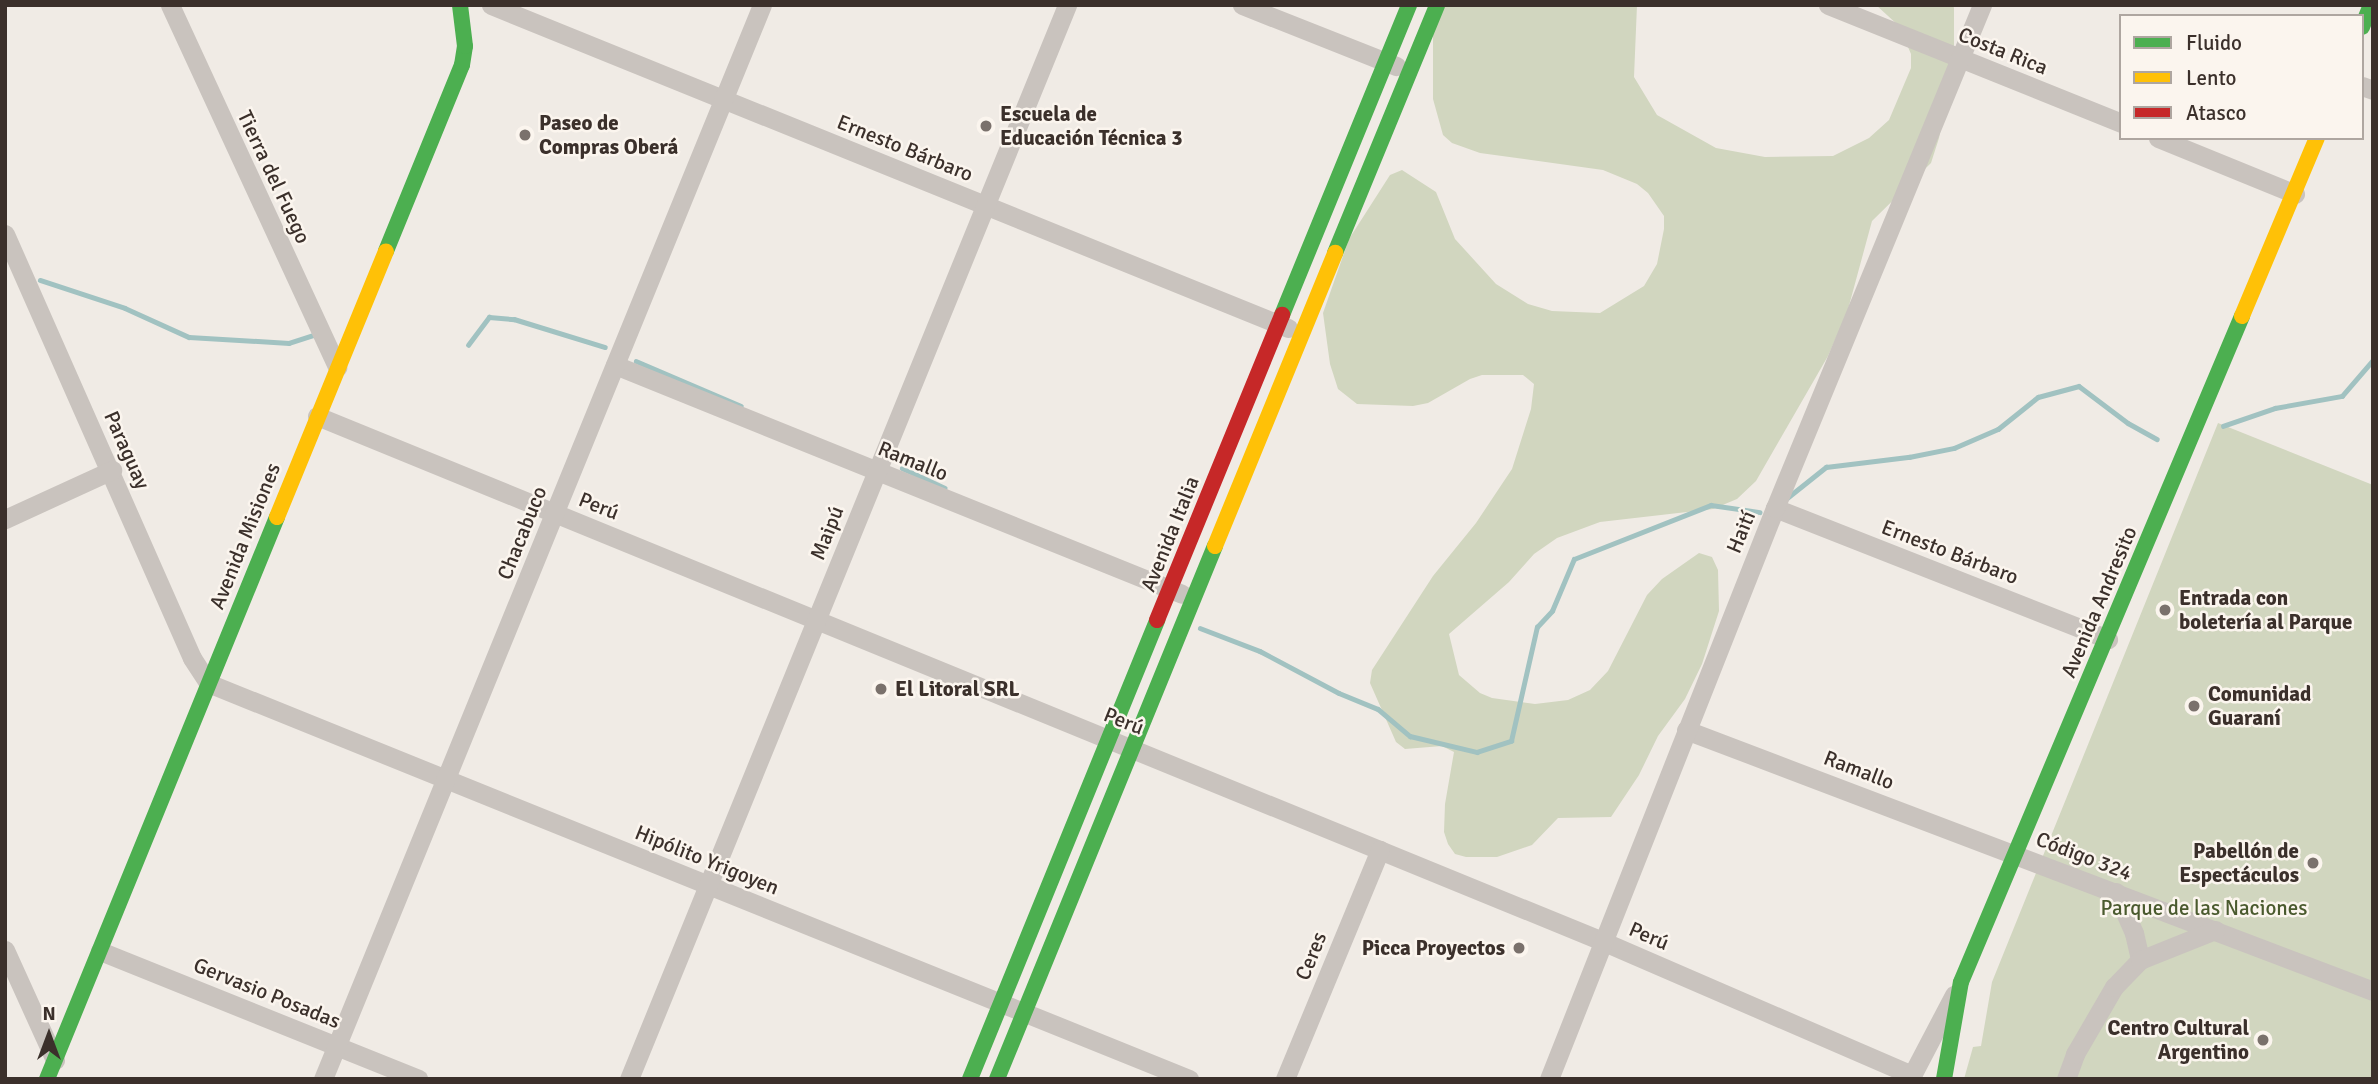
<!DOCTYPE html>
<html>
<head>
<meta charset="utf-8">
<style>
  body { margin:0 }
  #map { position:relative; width:2378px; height:1084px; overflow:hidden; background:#f0ebe5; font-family:Signika,sans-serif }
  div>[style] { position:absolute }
  .green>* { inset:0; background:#d1d6bf }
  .stream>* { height:4.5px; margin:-2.25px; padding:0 2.25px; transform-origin:2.25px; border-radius:2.25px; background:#a1c2c1 }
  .street>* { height:19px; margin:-9.5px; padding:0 9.5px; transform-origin:9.5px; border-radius:9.5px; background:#c9c3be }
  .fast>* { height:16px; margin:-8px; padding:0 8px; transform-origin:8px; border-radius:8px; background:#4caf50 }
  .slow>* { height:16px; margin:-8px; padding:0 8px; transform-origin:8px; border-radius:8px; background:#ffc107 }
  .jam>* { height:16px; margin:-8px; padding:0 8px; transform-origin:8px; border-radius:8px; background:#c62828 }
  .dots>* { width:19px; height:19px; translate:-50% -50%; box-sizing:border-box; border:4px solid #fbf5ee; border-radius:50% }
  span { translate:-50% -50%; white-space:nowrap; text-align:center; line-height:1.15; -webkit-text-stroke:5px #fbf5ee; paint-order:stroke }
  .street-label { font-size:21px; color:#3b302b }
  .poi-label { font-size:21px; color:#3b302b; font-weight:700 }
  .left { translate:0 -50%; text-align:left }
  .right { translate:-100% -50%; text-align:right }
  .park-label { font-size:21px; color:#4a5a2e }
  .frame { position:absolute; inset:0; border:7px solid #3b302b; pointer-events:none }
  .legend { position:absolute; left:2119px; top:14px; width:245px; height:126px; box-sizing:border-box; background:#fbf5ee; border:2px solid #aea6a0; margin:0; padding:9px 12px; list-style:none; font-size:21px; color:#3b302b }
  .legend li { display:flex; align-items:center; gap:14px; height:35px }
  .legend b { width:35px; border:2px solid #aea6a0 }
  .north { position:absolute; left:14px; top:1000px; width:70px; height:70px; -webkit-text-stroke:5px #fbf5ee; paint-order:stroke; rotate:0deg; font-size:19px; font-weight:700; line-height:28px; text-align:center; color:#3b302b }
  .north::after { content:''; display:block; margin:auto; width:24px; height:32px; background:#3b302b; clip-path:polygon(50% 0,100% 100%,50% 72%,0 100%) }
</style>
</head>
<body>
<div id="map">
  <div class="green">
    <div style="clip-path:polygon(1433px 5px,1637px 5px,1634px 77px,1657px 115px,1716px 148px,1765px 157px,1833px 156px,1869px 138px,1889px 120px,1911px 68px,1911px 54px,1899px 26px,1876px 5px,1953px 5px,1954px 8px,1954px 45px,1950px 84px,1939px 138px,1931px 163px,1872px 221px,1847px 313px,1828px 356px,1756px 481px,1737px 499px,1713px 509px,1600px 522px,1557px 538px,1534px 554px,1509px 582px,1449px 634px,1459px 675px,1480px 693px,1492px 698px,1535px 704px,1568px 700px,1590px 690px,1608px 671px,1647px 595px,1662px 579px,1699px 553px,1712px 557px,1718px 570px,1719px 611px,1702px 664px,1685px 699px,1658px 736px,1639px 775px,1611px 817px,1558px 818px,1532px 845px,1497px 857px,1466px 857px,1455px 854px,1448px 844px,1444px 832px,1445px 804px,1454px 752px,1442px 746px,1405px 749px,1396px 742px,1370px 683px,1372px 670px,1433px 576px,1476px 523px,1512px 469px,1531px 409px,1534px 384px,1523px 375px,1482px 375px,1470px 379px,1428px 403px,1413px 406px,1357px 404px,1338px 389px,1330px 364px,1323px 313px,1349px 239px,1390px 175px,1402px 170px,1436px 192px,1455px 239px,1496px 284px,1528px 304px,1552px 311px,1600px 313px,1644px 286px,1657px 264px,1664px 229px,1664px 216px,1648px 193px,1637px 184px,1603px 170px,1480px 153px,1452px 143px,1443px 135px,1433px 99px)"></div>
    <div style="clip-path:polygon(2218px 423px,2373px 485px,2373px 1079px,1964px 1079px,1973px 1047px,1981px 1046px,1992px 982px)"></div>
  </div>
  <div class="stream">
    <div style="left:40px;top:280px;width:89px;rotate:18.2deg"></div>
    <div style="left:125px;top:308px;width:70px;rotate:24.4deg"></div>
    <div style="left:189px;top:337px;width:100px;rotate:3.4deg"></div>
    <div style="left:289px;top:343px;width:28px;rotate:-18deg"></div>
    <div style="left:468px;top:345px;width:35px;rotate:-53deg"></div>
    <div style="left:489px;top:317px;width:25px;rotate:5deg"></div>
    <div style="left:514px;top:319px;width:95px;rotate:17.1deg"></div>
    <div style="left:636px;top:361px;width:114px;rotate:23.2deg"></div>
    <div style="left:2223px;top:426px;width:55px;rotate:-19.1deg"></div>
    <div style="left:2275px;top:408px;width:68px;rotate:-10.2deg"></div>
    <div style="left:2342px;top:396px;width:48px;rotate:-49.3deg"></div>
    <div style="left:902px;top:468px;width:47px;rotate:24.9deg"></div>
    <div style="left:1787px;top:498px;width:50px;rotate:-38.5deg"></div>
    <div style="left:1826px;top:467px;width:84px;rotate:-6.9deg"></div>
    <div style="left:1909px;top:457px;width:46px;rotate:-11.3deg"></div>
    <div style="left:1954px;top:448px;width:48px;rotate:-23.4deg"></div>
    <div style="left:1998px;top:429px;width:51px;rotate:-38.7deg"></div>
    <div style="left:2038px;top:397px;width:42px;rotate:-15deg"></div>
    <div style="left:2079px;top:386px;width:61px;rotate:37.1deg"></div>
    <div style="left:2128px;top:423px;width:33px;rotate:29deg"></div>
    <div style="left:1200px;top:628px;width:64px;rotate:21deg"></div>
    <div style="left:1260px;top:651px;width:89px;rotate:28deg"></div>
    <div style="left:1339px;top:693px;width:42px;rotate:22.3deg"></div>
    <div style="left:1378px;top:709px;width:42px;rotate:40.2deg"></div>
    <div style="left:1410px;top:736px;width:69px;rotate:13.4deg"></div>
    <div style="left:1477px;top:752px;width:36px;rotate:-18deg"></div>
    <div style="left:1511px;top:741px;width:117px;rotate:-77.2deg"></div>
    <div style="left:1537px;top:627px;width:22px;rotate:-47deg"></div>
    <div style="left:1552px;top:611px;width:56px;rotate:-67.1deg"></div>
    <div style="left:1574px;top:559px;width:147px;rotate:-21.5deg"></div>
    <div style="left:1711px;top:505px;width:49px;rotate:8.3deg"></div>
  </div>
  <div class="street">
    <div style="left:170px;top:5px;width:399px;rotate:65.2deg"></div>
    <div style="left:491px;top:5px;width:860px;rotate:22.06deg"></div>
    <div style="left:1242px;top:5px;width:166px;rotate:21.6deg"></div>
    <div style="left:1828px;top:5px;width:316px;rotate:21.9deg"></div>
    <div style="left:2362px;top:86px;width:12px;rotate:20deg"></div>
    <div style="left:2158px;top:138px;width:148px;rotate:22.2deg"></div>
    <div style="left:5px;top:234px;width:463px;rotate:66.2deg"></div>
    <div style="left:192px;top:658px;width:30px;rotate:57deg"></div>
    <div style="left:208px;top:683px;width:1058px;rotate:21.98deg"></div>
    <div style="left:615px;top:365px;width:611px;rotate:21.99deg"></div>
    <div style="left:317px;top:416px;width:1388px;rotate:22.22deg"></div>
    <div style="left:1602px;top:941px;width:337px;rotate:23.4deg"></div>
    <div style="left:1775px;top:508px;width:358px;rotate:21.5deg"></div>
    <div style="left:5px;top:519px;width:118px;rotate:-24.6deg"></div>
    <div style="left:1686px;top:730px;width:735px;rotate:20.8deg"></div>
    <div style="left:2116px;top:892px;width:45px;rotate:66.3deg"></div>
    <div style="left:2134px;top:933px;width:28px;rotate:77deg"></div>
    <div style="left:5px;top:950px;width:121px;rotate:65.6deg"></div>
    <div style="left:100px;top:951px;width:343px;rotate:21.9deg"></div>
    <div style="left:323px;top:1079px;width:1160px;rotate:-67.77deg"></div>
    <div style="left:629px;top:1079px;width:1160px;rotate:-67.81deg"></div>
    <div style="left:1285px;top:1079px;width:248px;rotate:-67.5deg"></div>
    <div style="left:1549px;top:1079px;width:614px;rotate:-68.41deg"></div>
    <div style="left:1775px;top:508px;width:544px;rotate:-67.63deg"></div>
    <div style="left:1910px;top:1079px;width:95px;rotate:-62.4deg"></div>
    <div style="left:2066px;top:1079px;width:27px;rotate:-70deg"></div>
    <div style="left:2075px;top:1054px;width:78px;rotate:-59.8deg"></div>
    <div style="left:2114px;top:987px;width:37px;rotate:-46deg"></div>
    <div style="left:2140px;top:960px;width:81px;rotate:-21.8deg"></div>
  </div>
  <div class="fast">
    <div style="left:2362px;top:27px;width:24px;rotate:-68deg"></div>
    <div style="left:386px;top:251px;width:201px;rotate:-67.8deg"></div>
    <div style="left:462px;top:65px;width:19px;rotate:-81deg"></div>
    <div style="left:465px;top:46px;width:41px;rotate:-97deg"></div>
    <div style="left:1335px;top:253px;width:268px;rotate:-67.6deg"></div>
    <div style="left:1282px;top:315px;width:335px;rotate:-67.7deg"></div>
    <div style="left:47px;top:1079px;width:607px;rotate:-67.74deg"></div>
    <div style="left:970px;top:1079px;width:496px;rotate:-67.8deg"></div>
    <div style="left:997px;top:1079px;width:576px;rotate:-67.76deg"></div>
    <div style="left:1944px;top:1079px;width:98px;rotate:-80.1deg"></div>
    <div style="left:1961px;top:982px;width:723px;rotate:-67.12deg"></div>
  </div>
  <div class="slow">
    <div style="left:2242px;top:316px;width:193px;rotate:-67.2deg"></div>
    <div style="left:277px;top:517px;width:287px;rotate:-67.7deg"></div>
    <div style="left:1215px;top:546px;width:317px;rotate:-67.7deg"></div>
  </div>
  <div class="jam">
    <div style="left:1157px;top:620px;width:330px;rotate:-67.7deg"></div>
  </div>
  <div class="dots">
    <div style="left:986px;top:126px;background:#7a716c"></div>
    <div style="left:525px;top:135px;background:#7a716c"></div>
    <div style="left:2165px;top:610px;background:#7a716c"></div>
    <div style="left:881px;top:689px;background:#7a716c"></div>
    <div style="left:2194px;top:706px;background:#7a716c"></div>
    <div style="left:2313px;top:863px;background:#7a716c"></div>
    <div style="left:1519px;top:948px;background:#7a716c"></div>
    <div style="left:2263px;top:1040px;background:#7a716c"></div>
  </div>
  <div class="street-label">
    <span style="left:2003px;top:51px;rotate:22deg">Costa Rica</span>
    <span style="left:905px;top:148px;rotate:22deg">Ernesto Bárbaro</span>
    <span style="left:274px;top:177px;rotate:65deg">Tierra del Fuego</span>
    <span style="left:127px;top:450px;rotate:66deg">Paraguay</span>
    <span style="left:913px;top:461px;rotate:22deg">Ramallo</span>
    <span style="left:599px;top:506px;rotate:22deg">Perú</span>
    <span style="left:1741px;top:532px;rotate:-68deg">Haití</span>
    <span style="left:522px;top:533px;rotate:-68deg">Chacabuco</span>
    <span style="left:827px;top:533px;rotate:-68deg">Maipú</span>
    <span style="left:1170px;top:534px;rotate:-68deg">Avenida Italia</span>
    <span style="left:245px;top:536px;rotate:-68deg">Avenida Misiones</span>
    <span style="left:1950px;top:552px;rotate:21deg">Ernesto Bárbaro</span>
    <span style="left:2099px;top:602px;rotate:-67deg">Avenida Andresito</span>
    <span style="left:1124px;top:721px;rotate:22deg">Perú</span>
    <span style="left:1859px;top:770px;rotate:21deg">Ramallo</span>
    <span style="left:2084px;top:856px;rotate:21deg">Código 324</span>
    <span style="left:707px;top:860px;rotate:22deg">Hipólito Yrigoyen</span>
    <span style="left:1649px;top:936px;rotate:23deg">Perú</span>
    <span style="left:1311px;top:956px;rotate:-68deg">Ceres</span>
    <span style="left:267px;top:993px;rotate:22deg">Gervasio Posadas</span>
  </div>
  <div class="poi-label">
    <span class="left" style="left:1000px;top:126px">Escuela de<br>Educación Técnica 3</span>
    <span class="left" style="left:539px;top:135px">Paseo de<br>Compras Oberá</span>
    <span class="left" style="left:2179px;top:610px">Entrada con<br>boletería al Parque</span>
    <span class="left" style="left:895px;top:689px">El Litoral SRL</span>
    <span class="left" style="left:2208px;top:706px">Comunidad<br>Guaraní</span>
    <span class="right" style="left:2299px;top:863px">Pabellón de<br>Espectáculos</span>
    <span class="right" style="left:1505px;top:948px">Picca Proyectos</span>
    <span class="right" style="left:2249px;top:1040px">Centro Cultural<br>Argentino</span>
  </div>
  <div class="park-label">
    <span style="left:2204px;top:908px">Parque de las Naciones</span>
  </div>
  <div class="frame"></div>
  <ul class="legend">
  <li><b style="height:9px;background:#4caf50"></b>Fluido</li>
  <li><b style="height:9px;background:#ffc107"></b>Lento</li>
  <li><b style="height:9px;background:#c62828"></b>Atasco</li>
  </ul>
  <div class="north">N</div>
</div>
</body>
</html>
